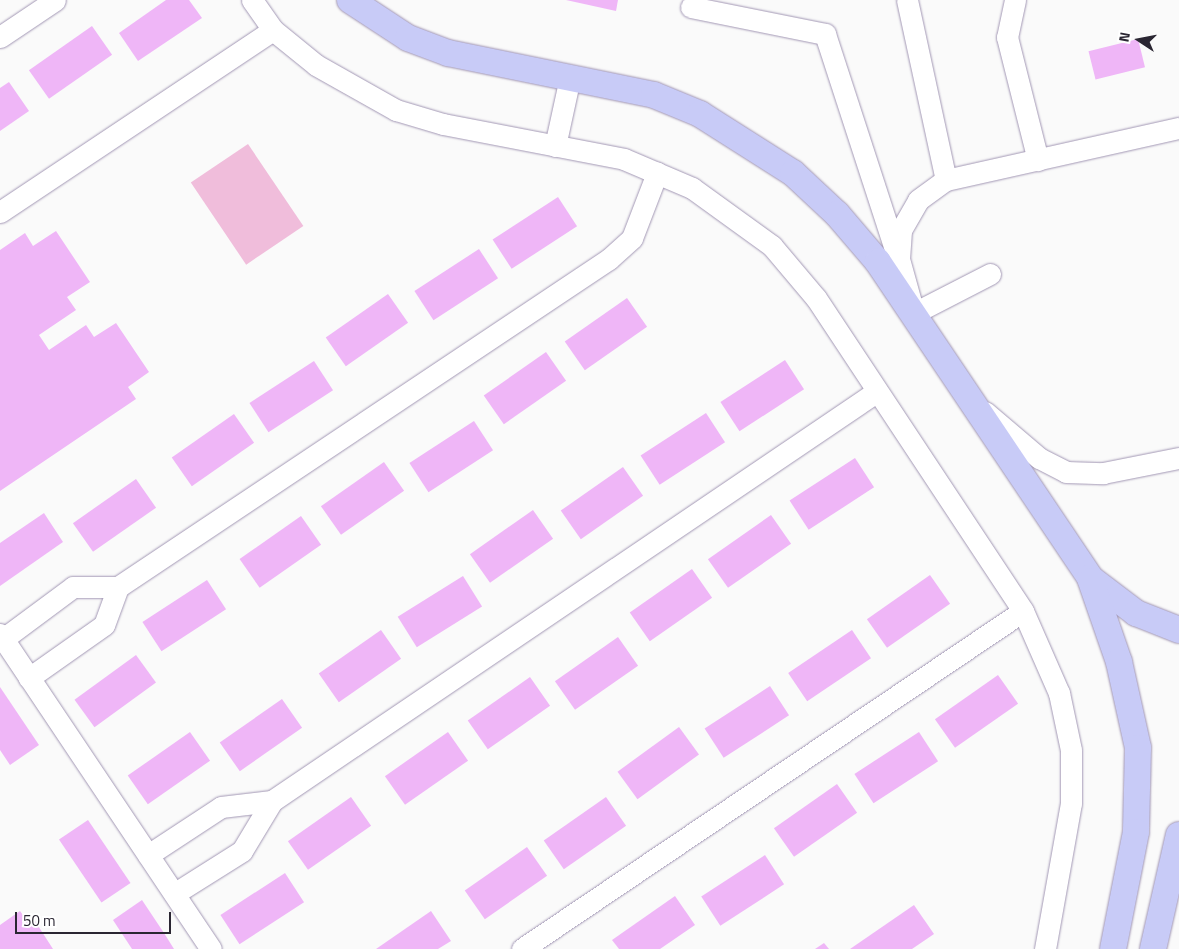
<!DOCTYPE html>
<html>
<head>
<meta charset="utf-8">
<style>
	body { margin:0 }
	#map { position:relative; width:1179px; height:949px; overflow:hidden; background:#fafafa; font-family:"Titillium Web",sans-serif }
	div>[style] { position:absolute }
	.green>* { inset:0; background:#f0bddb; transform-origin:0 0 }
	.building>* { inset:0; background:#efb6f7; transform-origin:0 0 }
	.roads { filter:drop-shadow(0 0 1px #a297b4) drop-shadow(0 0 1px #a297b4) }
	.minor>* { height:21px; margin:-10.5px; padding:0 10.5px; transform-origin:10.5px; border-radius:10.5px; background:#fff }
	.major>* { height:26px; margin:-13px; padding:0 13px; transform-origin:13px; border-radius:13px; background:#c8cbf7 }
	span { translate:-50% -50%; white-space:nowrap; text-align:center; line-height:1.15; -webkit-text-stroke:4px #fff; paint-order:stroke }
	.north { position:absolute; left:1114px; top:15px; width:50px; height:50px; -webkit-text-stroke:4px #fff; paint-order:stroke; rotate:281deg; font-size:14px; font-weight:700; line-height:20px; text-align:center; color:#2a2632 }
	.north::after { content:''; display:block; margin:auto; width:18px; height:22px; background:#2a2632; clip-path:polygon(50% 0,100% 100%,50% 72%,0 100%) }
	.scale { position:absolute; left:15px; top:912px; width:156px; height:22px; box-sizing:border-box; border:2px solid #2a2632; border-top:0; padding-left:6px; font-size:15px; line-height:18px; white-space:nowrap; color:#2a2632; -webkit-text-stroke:4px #fff; paint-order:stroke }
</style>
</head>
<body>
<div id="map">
	<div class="green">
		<div style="left:248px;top:144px;width:99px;height:69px;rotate:56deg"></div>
	</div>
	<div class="building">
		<div style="clip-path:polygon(166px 0,189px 0,202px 18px,138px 61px,119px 33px)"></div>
		<div style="clip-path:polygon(566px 0,618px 0,616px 11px)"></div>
		<div style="left:92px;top:26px;width:35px;height:77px;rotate:55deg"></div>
		<div style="left:1138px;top:39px;width:29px;height:51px;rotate:76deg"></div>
		<div style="clip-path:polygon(9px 82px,29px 111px,0 131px,0 88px)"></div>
		<div style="left:558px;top:197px;width:35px;height:78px;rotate:57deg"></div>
		<div style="clip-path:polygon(56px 231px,90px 282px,67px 297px,76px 310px,39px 335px,49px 350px,86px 325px,94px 337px,116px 323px,149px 372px,128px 387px,136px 399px,0 491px,0 250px,25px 233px,33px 246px)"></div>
		<div style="left:479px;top:249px;width:35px;height:77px;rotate:57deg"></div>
		<div style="left:388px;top:294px;width:35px;height:76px;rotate:55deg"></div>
		<div style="left:627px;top:298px;width:35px;height:76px;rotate:55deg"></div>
		<div style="left:546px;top:352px;width:35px;height:76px;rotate:55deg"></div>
		<div style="left:785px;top:360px;width:35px;height:77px;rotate:57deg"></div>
		<div style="left:314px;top:361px;width:35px;height:77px;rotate:57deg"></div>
		<div style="left:706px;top:413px;width:35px;height:78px;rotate:57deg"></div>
		<div style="left:234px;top:414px;width:35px;height:76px;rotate:55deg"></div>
		<div style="left:474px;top:421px;width:35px;height:77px;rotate:57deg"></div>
		<div style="left:855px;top:458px;width:35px;height:78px;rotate:57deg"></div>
		<div style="left:384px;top:462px;width:35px;height:77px;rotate:55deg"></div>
		<div style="left:623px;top:467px;width:35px;height:76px;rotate:55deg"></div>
		<div style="left:136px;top:479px;width:35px;height:77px;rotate:55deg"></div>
		<div style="left:533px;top:510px;width:35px;height:77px;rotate:55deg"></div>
		<div style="clip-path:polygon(44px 513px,63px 542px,0 586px,0 543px)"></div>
		<div style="left:771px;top:515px;width:35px;height:77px;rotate:55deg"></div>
		<div style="left:301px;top:516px;width:35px;height:75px;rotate:55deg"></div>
		<div style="left:692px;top:569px;width:35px;height:76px;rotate:55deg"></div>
		<div style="left:930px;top:575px;width:35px;height:77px;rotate:55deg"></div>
		<div style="left:463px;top:576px;width:36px;height:77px;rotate:58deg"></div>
		<div style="left:207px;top:580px;width:35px;height:77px;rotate:57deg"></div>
		<div style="left:381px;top:630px;width:35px;height:76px;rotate:55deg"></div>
		<div style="left:852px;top:630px;width:34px;height:77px;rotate:56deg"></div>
		<div style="left:618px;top:637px;width:35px;height:77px;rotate:55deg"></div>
		<div style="left:136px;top:655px;width:34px;height:76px;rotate:54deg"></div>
		<div style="left:998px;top:675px;width:35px;height:77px;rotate:55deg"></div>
		<div style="left:530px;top:677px;width:35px;height:76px;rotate:55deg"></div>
		<div style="left:770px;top:686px;width:35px;height:78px;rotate:57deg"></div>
		<div style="clip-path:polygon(0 687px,39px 745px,10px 765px,0 750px)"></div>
		<div style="left:282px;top:699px;width:35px;height:76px;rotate:55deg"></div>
		<div style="left:679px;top:727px;width:34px;height:76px;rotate:54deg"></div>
		<div style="left:190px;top:732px;width:35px;height:76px;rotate:55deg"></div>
		<div style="left:448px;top:732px;width:35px;height:77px;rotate:55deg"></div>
		<div style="left:919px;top:732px;width:35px;height:77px;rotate:57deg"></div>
		<div style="left:837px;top:784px;width:35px;height:77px;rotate:55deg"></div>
		<div style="left:351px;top:797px;width:35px;height:77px;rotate:55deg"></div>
		<div style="left:606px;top:797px;width:35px;height:76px;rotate:55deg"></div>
		<div style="left:88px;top:820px;width:76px;height:35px;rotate:56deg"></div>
		<div style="left:527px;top:847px;width:35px;height:76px;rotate:55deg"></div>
		<div style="left:765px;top:855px;width:35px;height:76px;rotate:57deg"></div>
		<div style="left:285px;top:873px;width:35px;height:77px;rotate:57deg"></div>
		<div style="clip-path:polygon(675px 896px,695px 925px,660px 949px,619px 949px,612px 940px)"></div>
		<div style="clip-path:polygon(142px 900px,164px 933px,174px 949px,132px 949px,113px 920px)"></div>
		<div style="clip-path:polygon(914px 905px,934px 934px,912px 949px,850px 949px)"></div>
		<div style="clip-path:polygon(20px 911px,30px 925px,35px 921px,53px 949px,0 949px,0 925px)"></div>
		<div style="clip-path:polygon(431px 911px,451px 941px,438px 949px,376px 949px)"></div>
		<div style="clip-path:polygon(824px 943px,829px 949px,815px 949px)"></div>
	</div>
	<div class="roads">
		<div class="minor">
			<div style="left:252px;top:0;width:37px;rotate:55deg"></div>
			<div style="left:273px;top:30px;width:55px;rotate:39.1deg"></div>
			<div style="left:316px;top:65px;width:92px;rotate:29.4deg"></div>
			<div style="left:396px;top:110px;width:49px;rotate:16.6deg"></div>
			<div style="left:443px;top:124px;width:184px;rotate:10.9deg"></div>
			<div style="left:624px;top:159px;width:74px;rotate:23.1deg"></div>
			<div style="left:692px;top:188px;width:99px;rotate:35.9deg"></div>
			<div style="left:772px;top:246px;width:68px;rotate:49.8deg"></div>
			<div style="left:816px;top:298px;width:375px;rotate:56.5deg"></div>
			<div style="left:1023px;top:611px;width:90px;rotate:66.3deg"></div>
			<div style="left:1059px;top:693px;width:58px;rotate:78.1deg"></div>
			<div style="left:1071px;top:750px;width:53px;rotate:90deg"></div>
			<div style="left:1071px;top:803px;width:148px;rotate:100.1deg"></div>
			<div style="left:907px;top:0;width:184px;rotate:77.8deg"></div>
			<div style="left:1015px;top:0;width:38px;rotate:102deg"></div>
			<div style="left:1007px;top:37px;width:127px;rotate:75.9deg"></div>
			<div style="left:691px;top:7px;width:137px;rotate:11.4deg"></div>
			<div style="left:825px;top:34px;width:229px;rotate:72deg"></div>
			<div style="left:0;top:37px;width:66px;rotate:-33.9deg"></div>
			<div style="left:555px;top:146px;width:71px;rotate:-77.7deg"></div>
			<div style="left:0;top:212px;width:328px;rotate:-33.7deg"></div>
			<div style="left:990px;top:274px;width:85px;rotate:152.8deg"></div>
			<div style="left:914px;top:313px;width:56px;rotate:-105.5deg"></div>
			<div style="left:899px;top:259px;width:29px;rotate:-86deg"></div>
			<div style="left:901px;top:230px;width:34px;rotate:-60deg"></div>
			<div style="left:918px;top:200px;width:34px;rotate:-36deg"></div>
			<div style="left:946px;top:180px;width:239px;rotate:-12.6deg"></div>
			<div style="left:985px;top:412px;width:71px;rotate:40.4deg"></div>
			<div style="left:1039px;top:458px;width:30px;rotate:27deg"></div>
			<div style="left:1066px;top:472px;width:37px;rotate:2deg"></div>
			<div style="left:1103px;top:473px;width:77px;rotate:-11.2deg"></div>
			<div style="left:118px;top:587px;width:590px;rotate:-33.74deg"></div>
			<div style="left:609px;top:259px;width:31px;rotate:-42deg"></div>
			<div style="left:632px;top:238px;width:70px;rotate:-69deg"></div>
			<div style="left:0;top:634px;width:379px;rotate:56.2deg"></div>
			<div style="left:3px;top:639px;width:87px;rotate:-36.6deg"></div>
			<div style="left:73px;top:587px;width:45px"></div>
			<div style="left:118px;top:587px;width:40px;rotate:110.2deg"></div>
			<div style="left:104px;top:625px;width:92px;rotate:144.8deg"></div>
			<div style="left:272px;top:801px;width:729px;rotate:-34.1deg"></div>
			<div style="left:148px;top:855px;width:87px;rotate:-33.3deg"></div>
			<div style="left:221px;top:807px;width:51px;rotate:-6.7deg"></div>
			<div style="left:272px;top:801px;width:58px;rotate:121deg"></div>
			<div style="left:242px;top:851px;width:80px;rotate:147.7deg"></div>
			<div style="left:522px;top:949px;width:604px;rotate:-34.01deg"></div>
		</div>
		<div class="major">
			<div style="left:350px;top:0;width:69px;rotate:33.2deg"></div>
			<div style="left:408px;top:38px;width:43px;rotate:20.6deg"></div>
			<div style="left:448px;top:53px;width:210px;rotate:11.5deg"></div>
			<div style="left:654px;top:95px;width:50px;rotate:22.4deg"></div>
			<div style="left:700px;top:114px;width:110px;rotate:32.4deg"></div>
			<div style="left:793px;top:173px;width:60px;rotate:43deg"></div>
			<div style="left:837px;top:214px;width:63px;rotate:49.5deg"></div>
			<div style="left:878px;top:262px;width:381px;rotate:56.1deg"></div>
			<div style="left:1090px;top:578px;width:58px;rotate:37.3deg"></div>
			<div style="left:1136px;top:613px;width:46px;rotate:21.6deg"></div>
			<div style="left:1091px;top:581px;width:86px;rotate:70.9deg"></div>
			<div style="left:1119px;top:662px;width:88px;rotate:77.5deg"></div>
			<div style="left:1138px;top:748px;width:84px;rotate:91.4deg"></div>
			<div style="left:1136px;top:832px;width:119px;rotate:101.1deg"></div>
			<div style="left:1153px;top:949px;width:117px;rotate:-77.2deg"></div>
		</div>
	</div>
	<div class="north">N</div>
	<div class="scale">50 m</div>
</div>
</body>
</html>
